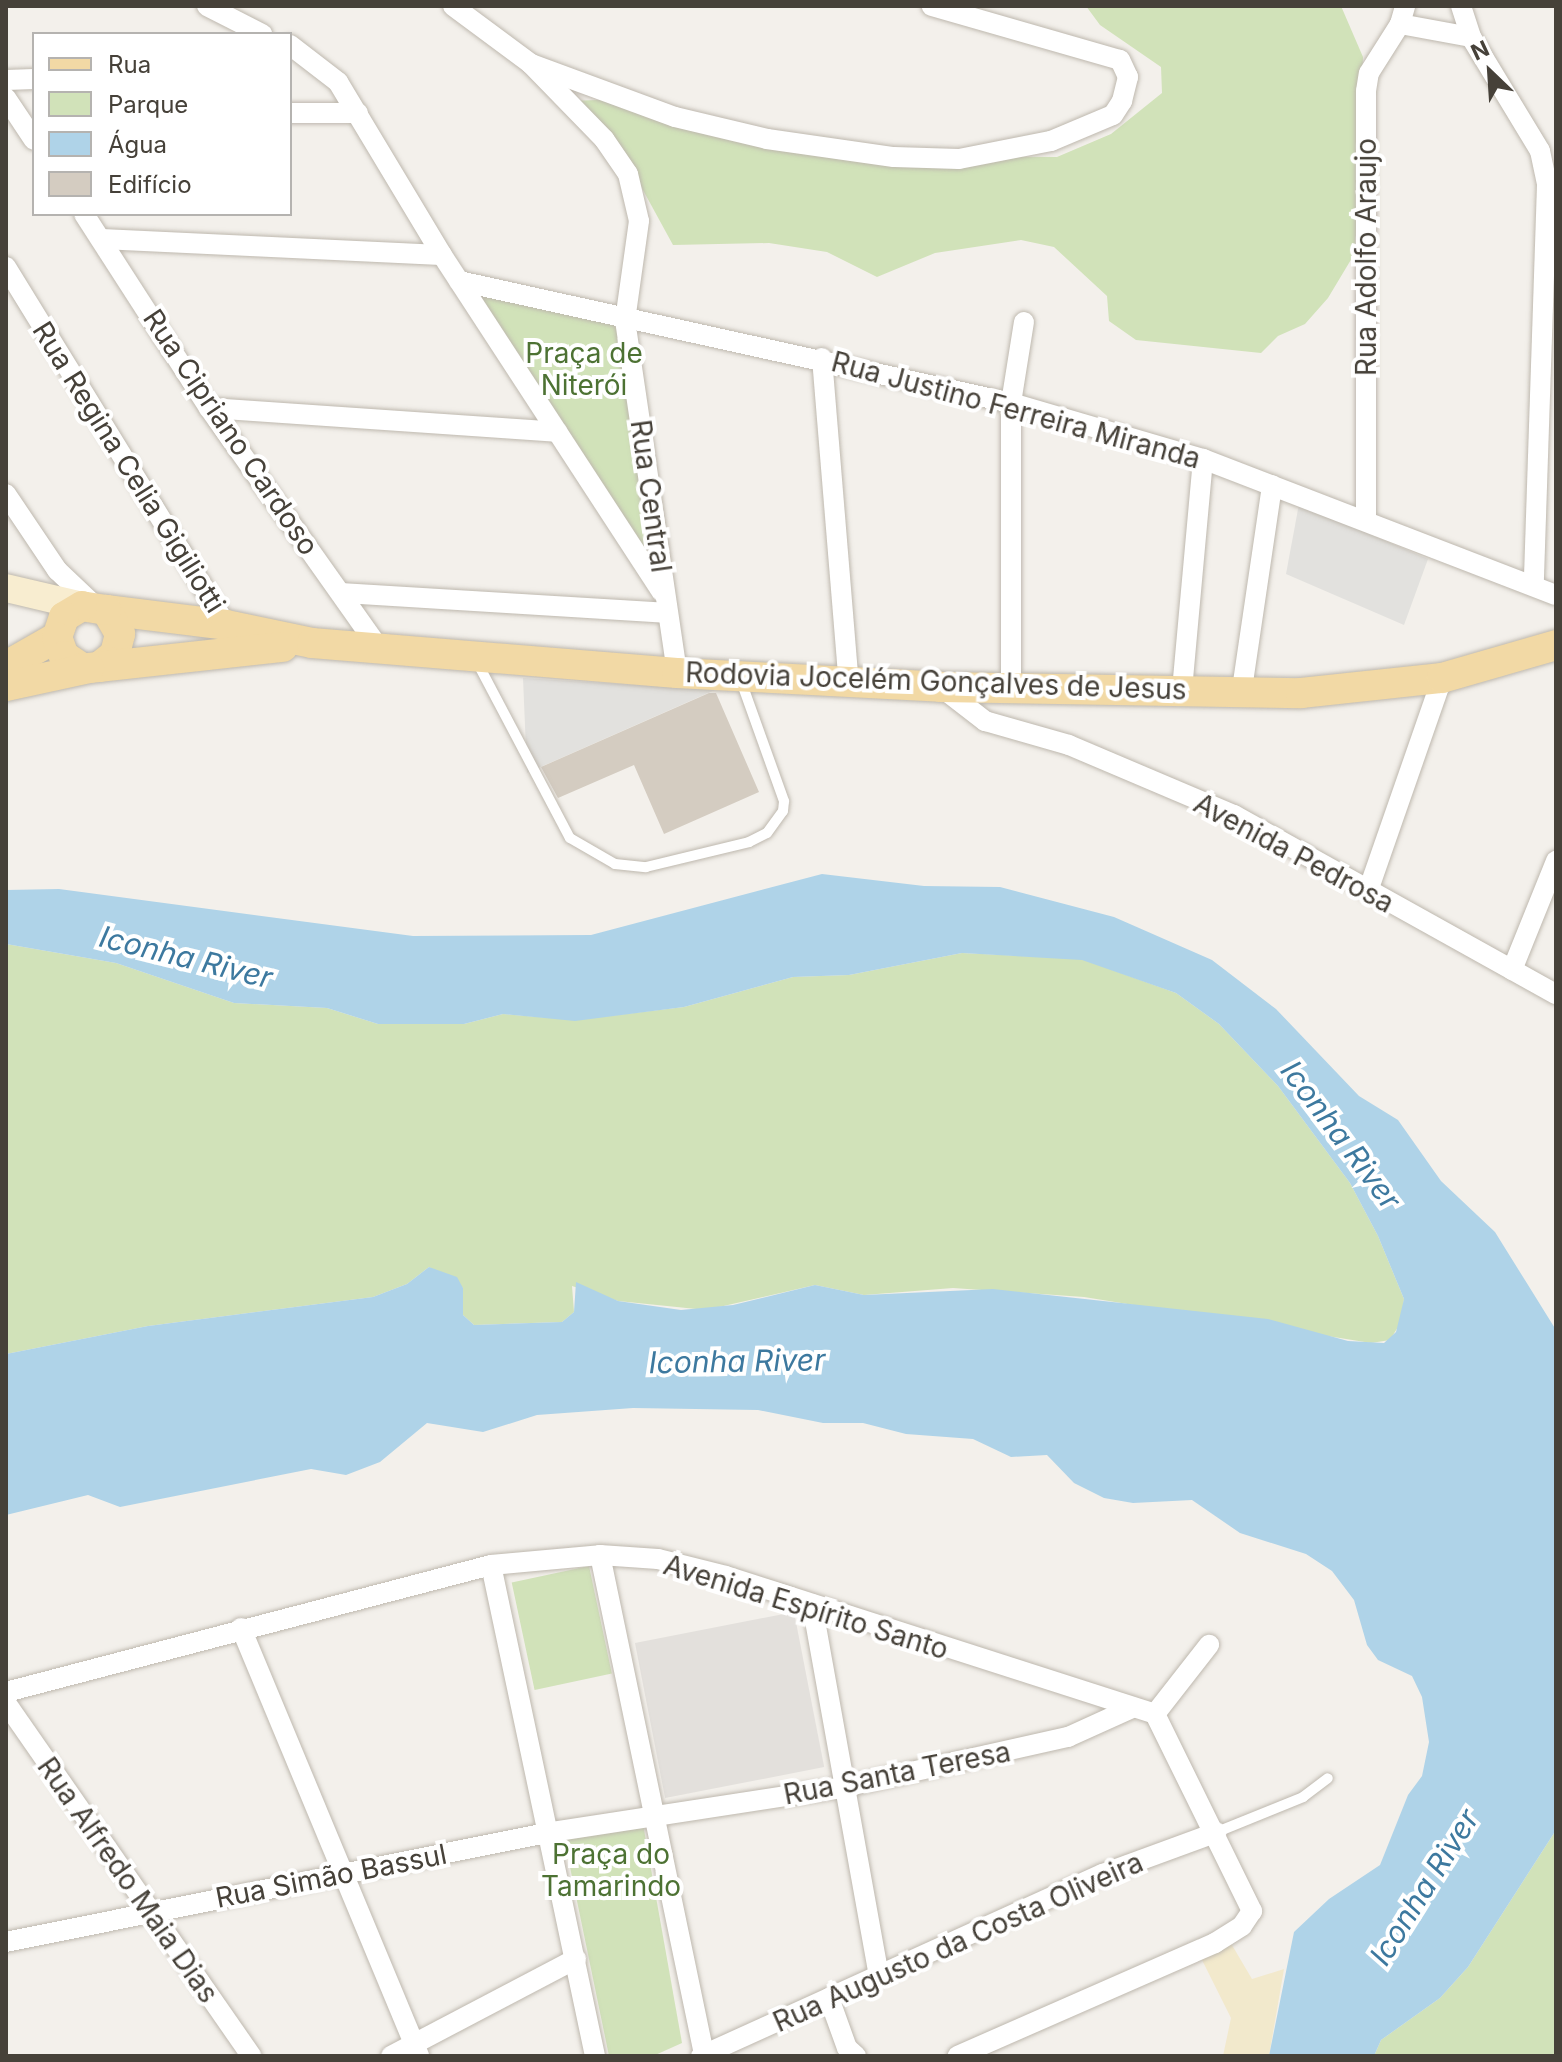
<!DOCTYPE html>
<html>
<head>
<meta charset="utf-8">
<style>
	body { margin:0 }
	#map { position:relative; width:1562px; height:2062px; overflow:hidden; background:#f3f0eb; font-family:Inter,sans-serif }
	div>[style] { position:absolute }
	.industrial>* { inset:0; background:#e3e0dc; transform-origin:0 0 }
	.green>* { inset:0; background:#d1e2b9; transform-origin:0 0 }
	.sand>* { inset:0; background:#f2e9cc }
	.parking>* { inset:0; background:#e2e1de }
	.water>* { inset:0; background:#afd3e8 }
	.building>* { inset:0; background:#d4ccc1 }
	.roads { filter:drop-shadow(0 0 2px #beb8ae) drop-shadow(0 0 2px #beb8ae) }
	.lane>* { height:10px; margin:-5px; padding:0 5px; transform-origin:5px; border-radius:5px; background:#fff }
	.street>* { height:20px; margin:-10px; padding:0 10px; transform-origin:10px; border-radius:10px; background:#fff }
	.secondary>* { height:28px; margin:-14px; padding:0 14px; transform-origin:14px; border-radius:14px; background:#f8edd0 }
	.primary>* { height:30px; margin:-15px; padding:0 15px; transform-origin:15px; border-radius:15px; background:#f2d9a5 }
	span { translate:-50% -50%; white-space:nowrap; text-align:center; line-height:1.15; -webkit-text-stroke:8px #fff; paint-order:stroke }
	.street-label { font-size:28px; color:#464139 }
	.park-label { font-size:28px; color:#4d7233 }
	.water-label { font-size:30px; color:#3d799f; font-style:italic }
	.frame { position:absolute; inset:0; border:8px solid #464139; pointer-events:none }
	.legend { position:absolute; left:32px; top:32px; width:260px; height:184px; box-sizing:border-box; background:#fff; border:2px solid #b5b3b0; margin:0; padding:10px 14px; list-style:none; font-size:24px; color:#464139 }
	.legend li { display:flex; align-items:center; gap:16px; height:40px }
	.legend b { width:40px; border:2px solid #b5b3b0 }
	.north { position:absolute; left:1450px; top:32px; width:80px; height:80px; -webkit-text-stroke:6px #fff; paint-order:stroke; rotate:335deg; font-size:22px; font-weight:700; line-height:32px; text-align:center; color:#464139 }
	.north::after { content:''; display:block; margin:auto; width:28px; height:36px; background:#464139; clip-path:polygon(50% 0,100% 100%,50% 72%,0 100%) }
</style>
</head>
<body>
<div id="map">
	<div class="industrial">
		<div style="left:794px;top:1612px;width:158px;height:162px;rotate:79deg"></div>
	</div>
	<div class="green">
		<div style="clip-path:polygon(1086px 6px,1341px 6px,1363px 57px,1355px 253px,1328px 298px,1305px 324px,1278px 336px,1261px 353px,1136px 340px,1109px 321px,1107px 296px,1054px 247px,1021px 240px,935px 253px,877px 277px,827px 252px,769px 243px,673px 245px,626px 159px,570px 101px,624px 99px,723px 118px,818px 147px,912px 156px,1057px 157px,1111px 134px,1162px 93px,1161px 67px,1100px 25px)"></div>
		<div style="clip-path:polygon(463px 284px,631px 325px,676px 609px)"></div>
		<div style="clip-path:polygon(6px 944px,116px 963px,234px 1003px,327px 1008px,378px 1024px,464px 1024px,503px 1014px,575px 1020px,684px 1007px,793px 977px,849px 975px,962px 953px,1082px 959px,1176px 993px,1219px 1024px,1278px 1086px,1350px 1183px,1378px 1236px,1404px 1299px,1401px 1322px,1390px 1340px,1371px 1343px,1084px 1297px,953px 1288px,864px 1295px,815px 1285px,706px 1310px,618px 1301px,572px 1286px,574px 1312px,562px 1322px,474px 1325px,463px 1315px,463px 1288px,429px 1267px,407px 1284px,373px 1297px,148px 1326px,6px 1354px)"></div>
		<div style="left:589px;top:1566px;width:110px;height:79px;rotate:78deg"></div>
		<div style="clip-path:polygon(643px 1824px,682px 2043px,653px 2056px,609px 2056px,564px 1838px)"></div>
		<div style="clip-path:polygon(1556px 1830px,1556px 2056px,1374px 2056px,1381px 2040px,1440px 1998px,1468px 1967px)"></div>
	</div>
	<div class="sand">
		<div style="clip-path:polygon(1229px 1940px,1252px 1979px,1284px 1969px,1269px 2056px,1223px 2056px,1231px 2018px,1200px 1956px)"></div>
	</div>
	<div class="parking">
		<div style="clip-path:polygon(1299px 504px,1428px 559px,1404px 625px,1286px 574px)"></div>
		<div style="clip-path:polygon(523px 678px,715px 690px,527px 773px)"></div>
	</div>
	<div class="water">
		<div style="clip-path:polygon(822px 874px,924px 886px,1000px 887px,1114px 917px,1212px 960px,1276px 1009px,1359px 1096px,1398px 1120px,1441px 1181px,1495px 1232px,1556px 1330px,1556px 1830px,1468px 1967px,1440px 1998px,1381px 2040px,1374px 2056px,1269px 2056px,1294px 1932px,1329px 1899px,1380px 1865px,1408px 1795px,1422px 1776px,1429px 1742px,1422px 1697px,1412px 1676px,1378px 1660px,1367px 1645px,1354px 1600px,1332px 1571px,1306px 1554px,1240px 1533px,1192px 1500px,1133px 1503px,1104px 1498px,1074px 1483px,1047px 1455px,1011px 1457px,973px 1439px,906px 1434px,863px 1423px,823px 1423px,758px 1410px,633px 1408px,537px 1415px,483px 1432px,427px 1423px,380px 1462px,346px 1475px,311px 1469px,120px 1507px,88px 1495px,6px 1515px,6px 1354px,148px 1326px,373px 1297px,407px 1284px,429px 1267px,457px 1277px,463px 1288px,463px 1315px,474px 1325px,562px 1322px,574px 1312px,576px 1282px,618px 1301px,681px 1310px,733px 1305px,815px 1285px,864px 1295px,993px 1289px,1268px 1319px,1348px 1341px,1384px 1343px,1396px 1332px,1404px 1299px,1378px 1236px,1350px 1183px,1278px 1086px,1219px 1024px,1176px 993px,1082px 960px,962px 953px,849px 975px,793px 977px,684px 1007px,575px 1021px,503px 1014px,464px 1024px,378px 1024px,327px 1008px,234px 1003px,116px 963px,6px 944px,6px 890px,59px 889px,413px 936px,591px 935px)"></div>
	</div>
	<div class="building">
		<div style="clip-path:polygon(709px 693px,716px 693px,759px 792px,664px 834px,634px 765px,558px 798px,541px 767px)"></div>
	</div>
	<div class="roads">
		<div class="lane">
			<div style="left:476px;top:660px;width:201px;rotate:62.2deg"></div>
			<div style="left:570px;top:838px;width:52px;rotate:30deg"></div>
			<div style="left:615px;top:864px;width:31px;rotate:6deg"></div>
			<div style="left:646px;top:867px;width:106px;rotate:-13.6deg"></div>
			<div style="left:749px;top:842px;width:20px;rotate:-27deg"></div>
			<div style="left:767px;top:833px;width:27px;rotate:-54deg"></div>
			<div style="left:783px;top:811px;width:10px;rotate:-84deg"></div>
			<div style="left:784px;top:801px;width:127px;rotate:-109.7deg"></div>
			<div style="left:1217px;top:1832px;width:93px;rotate:-22.1deg"></div>
			<div style="left:1303px;top:1797px;width:31px;rotate:-37deg"></div>
		</div>
		<div class="street">
			<div style="left:207px;top:6px;width:62px;rotate:27deg"></div>
			<div style="left:453px;top:6px;width:97px;rotate:36.6deg"></div>
			<div style="left:531px;top:64px;width:105px;rotate:45.8deg"></div>
			<div style="left:604px;top:139px;width:42px;rotate:55.6deg"></div>
			<div style="left:628px;top:174px;width:48px;rotate:76.8deg"></div>
			<div style="left:639px;top:221px;width:100px;rotate:98deg"></div>
			<div style="left:625px;top:320px;width:357px;rotate:81.6deg"></div>
			<div style="left:1461px;top:6px;width:33px;rotate:72deg"></div>
			<div style="left:1471px;top:37px;width:133px;rotate:58.8deg"></div>
			<div style="left:1540px;top:151px;width:35px;rotate:78deg"></div>
			<div style="left:1547px;top:185px;width:400px;rotate:91.9deg"></div>
			<div style="left:1400px;top:24px;width:72px;rotate:10.4deg"></div>
			<div style="left:290px;top:45px;width:61px;rotate:37.6deg"></div>
			<div style="left:338px;top:82px;width:202px;rotate:59deg"></div>
			<div style="left:442px;top:255px;width:402px;rotate:56.9deg"></div>
			<div style="left:531px;top:64px;width:153px;rotate:20.2deg"></div>
			<div style="left:675px;top:117px;width:95px;rotate:13.4deg"></div>
			<div style="left:767px;top:139px;width:128px;rotate:8.1deg"></div>
			<div style="left:894px;top:157px;width:65px;rotate:1.8deg"></div>
			<div style="left:959px;top:159px;width:94px;rotate:-11.1deg"></div>
			<div style="left:1051px;top:141px;width:67px;rotate:-22.8deg"></div>
			<div style="left:1113px;top:115px;width:17px;rotate:-57deg"></div>
			<div style="left:1122px;top:101px;width:25px;rotate:-76deg"></div>
			<div style="left:1128px;top:77px;width:19px;rotate:-115deg"></div>
			<div style="left:1120px;top:60px;width:196px;rotate:-164deg"></div>
			<div style="left:6px;top:80px;width:28px;rotate:-2deg"></div>
			<div style="left:6px;top:98px;width:50px;rotate:56.3deg"></div>
			<div style="left:290px;top:113px;width:68px"></div>
			<div style="left:84px;top:214px;width:231px;rotate:57.2deg"></div>
			<div style="left:209px;top:408px;width:294px;rotate:54.7deg"></div>
			<div style="left:101px;top:239px;width:341px;rotate:2.7deg"></div>
			<div style="left:6px;top:267px;width:420px;rotate:58.4deg"></div>
			<div style="left:459px;top:281px;width:565px;rotate:12.46deg"></div>
			<div style="left:1011px;top:403px;width:200px;rotate:16.3deg"></div>
			<div style="left:1203px;top:459px;width:378px;rotate:21.1deg"></div>
			<div style="left:822px;top:358px;width:326px;rotate:85.3deg"></div>
			<div style="left:209px;top:408px;width:349px;rotate:3.9deg"></div>
			<div style="left:6px;top:494px;width:92px;rotate:56.1deg"></div>
			<div style="left:57px;top:570px;width:52px;rotate:43.5deg"></div>
			<div style="left:1366px;top:519px;width:428px;rotate:-90deg"></div>
			<div style="left:1366px;top:91px;width:18px;rotate:-81deg"></div>
			<div style="left:1369px;top:73px;width:58px;rotate:-57.7deg"></div>
			<div style="left:1400px;top:24px;width:19px;rotate:-74deg"></div>
			<div style="left:342px;top:593px;width:326px;rotate:3.5deg"></div>
			<div style="left:1011px;top:686px;width:283px;rotate:-90deg"></div>
			<div style="left:1011px;top:403px;width:82px;rotate:-80.9deg"></div>
			<div style="left:941px;top:687px;width:56px;rotate:37.7deg"></div>
			<div style="left:985px;top:721px;width:87px;rotate:15.9deg"></div>
			<div style="left:1069px;top:745px;width:179px;rotate:23deg"></div>
			<div style="left:1234px;top:815px;width:368px;rotate:29.1deg"></div>
			<div style="left:1242px;top:689px;width:206px;rotate:-81.6deg"></div>
			<div style="left:1182px;top:690px;width:232px;rotate:-84.8deg"></div>
			<div style="left:1368px;top:891px;width:225px;rotate:-70.8deg"></div>
			<div style="left:1512px;top:970px;width:118px;rotate:-68deg"></div>
			<div style="left:600px;top:1555px;width:510px;rotate:78.23deg"></div>
			<div style="left:491px;top:1565px;width:502px;rotate:78.04deg"></div>
			<div style="left:812px;top:1604px;width:378px;rotate:79.8deg"></div>
			<div style="left:241px;top:1628px;width:464px;rotate:67.4deg"></div>
			<div style="left:6px;top:1692px;width:501px;rotate:-14.67deg"></div>
			<div style="left:491px;top:1565px;width:109px;rotate:-5.2deg"></div>
			<div style="left:600px;top:1555px;width:58px;rotate:3.9deg"></div>
			<div style="left:658px;top:1559px;width:70px;rotate:14deg"></div>
			<div style="left:726px;top:1576px;width:451px;rotate:17.8deg"></div>
			<div style="left:1155px;top:1714px;width:220px;rotate:63.8deg"></div>
			<div style="left:1252px;top:1911px;width:18px;rotate:124deg"></div>
			<div style="left:1242px;top:1926px;width:32px;rotate:148deg"></div>
			<div style="left:1215px;top:1943px;width:281px;rotate:156.3deg"></div>
			<div style="left:6px;top:1703px;width:430px;rotate:55.2deg"></div>
			<div style="left:1155px;top:1714px;width:88px;rotate:-52deg"></div>
			<div style="left:6px;top:1942px;width:556px;rotate:-11.41deg"></div>
			<div style="left:551px;top:1832px;width:296px;rotate:-8.7deg"></div>
			<div style="left:844px;top:1787px;width:230px;rotate:-12.6deg"></div>
			<div style="left:1068px;top:1737px;width:70px;rotate:-24.4deg"></div>
			<div style="left:829px;top:1998px;width:53px;rotate:70.2deg"></div>
			<div style="left:847px;top:2048px;width:12px;rotate:42deg"></div>
			<div style="left:391px;top:2056px;width:209px;rotate:-27.7deg"></div>
			<div style="left:701px;top:2056px;width:441px;rotate:-24.4deg"></div>
			<div style="left:1103px;top:1874px;width:121px;rotate:-20.2deg"></div>
		</div>
		<div class="secondary">
			<div style="left:6px;top:588px;width:78px;rotate:13.3deg"></div>
		</div>
		<div class="primary">
			<div style="left:106px;top:610px;width:121px;rotate:7.1deg"></div>
			<div style="left:226px;top:625px;width:88px;rotate:11.8deg"></div>
			<div style="left:312px;top:643px;width:366px;rotate:4.7deg"></div>
			<div style="left:677px;top:673px;width:264px;rotate:3deg"></div>
			<div style="left:941px;top:687px;width:360px;rotate:1deg"></div>
			<div style="left:1301px;top:693px;width:142px;rotate:-6.1deg"></div>
			<div style="left:1442px;top:678px;width:119px;rotate:-16.1deg"></div>
			<div style="left:6px;top:666px;width:59px;rotate:-29.6deg"></div>
			<div style="left:99px;top:667px;width:21px;rotate:-39deg"></div>
			<div style="left:115px;top:654px;width:21px;rotate:-76deg"></div>
			<div style="left:120px;top:634px;width:28px;rotate:-120deg"></div>
			<div style="left:106px;top:610px;width:24px;rotate:-171deg"></div>
			<div style="left:82px;top:606px;width:21px;rotate:149deg"></div>
			<div style="left:64px;top:617px;width:21px;rotate:109deg"></div>
			<div style="left:57px;top:637px;width:20px;rotate:70deg"></div>
			<div style="left:64px;top:656px;width:22px;rotate:34deg"></div>
			<div style="left:82px;top:668px;width:7px"></div>
			<div style="left:89px;top:668px;width:195px;rotate:-6.2deg"></div>
			<div style="left:6px;top:686px;width:85px;rotate:-12.2deg"></div>
		</div>
	</div>
	<div class="street-label">
		<span style="left:1366px;top:257px;rotate:-90deg">Rua Adolfo Araujo</span>
		<span style="left:1016px;top:410px;rotate:15deg">Rua Justino Ferreira Miranda</span>
		<span style="left:231px;top:432px;rotate:56deg">Rua Cipriano Cardoso</span>
		<span style="left:129px;top:467px;rotate:58deg">Rua Regina Celia Gigiliotti</span>
		<span style="left:651px;top:496px;rotate:82deg">Rua Central</span>
		<span style="left:936px;top:681px;rotate:2deg">Rodovia Jocelém Gonçalves de Jesus</span>
		<span style="left:1294px;top:853px;rotate:28deg">Avenida Pedrosa</span>
		<span style="left:806px;top:1607px;rotate:17deg">Avenida Espírito Santo</span>
		<span style="left:897px;top:1773px;rotate:-11deg">Rua Santa Teresa</span>
		<span style="left:331px;top:1876px;rotate:-11deg">Rua Simão Bassul</span>
		<span style="left:128px;top:1880px;rotate:55deg">Rua Alfredo Maia Dias</span>
		<span style="left:958px;top:1942px;rotate:-24deg">Rua Augusto da Costa Oliveira</span>
	</div>
	<div class="park-label">
		<span style="left:584px;top:369px">Praça de<br>Niterói</span>
		<span style="left:611px;top:1870px">Praça do<br>Tamarindo</span>
	</div>
	<div class="water-label">
		<span style="left:186px;top:957px;rotate:14deg">Iconha River</span>
		<span style="left:1341px;top:1135px;rotate:53deg">Iconha River</span>
		<span style="left:737px;top:1361px;rotate:-1deg">Iconha River</span>
		<span style="left:1424px;top:1887px;rotate:-58deg">Iconha River</span>
	</div>
	<div class="frame"></div>
	<ul class="legend">
	<li><b style="height:10px;background:#f2d9a5"></b>Rua</li>
	<li><b style="height:22px;background:#d1e2b9"></b>Parque</li>
	<li><b style="height:22px;background:#afd3e8"></b>Água</li>
	<li><b style="height:22px;background:#d4ccc1"></b>Edifício</li>
	</ul>
	<div class="north">N</div>
</div>
</body>
</html>
